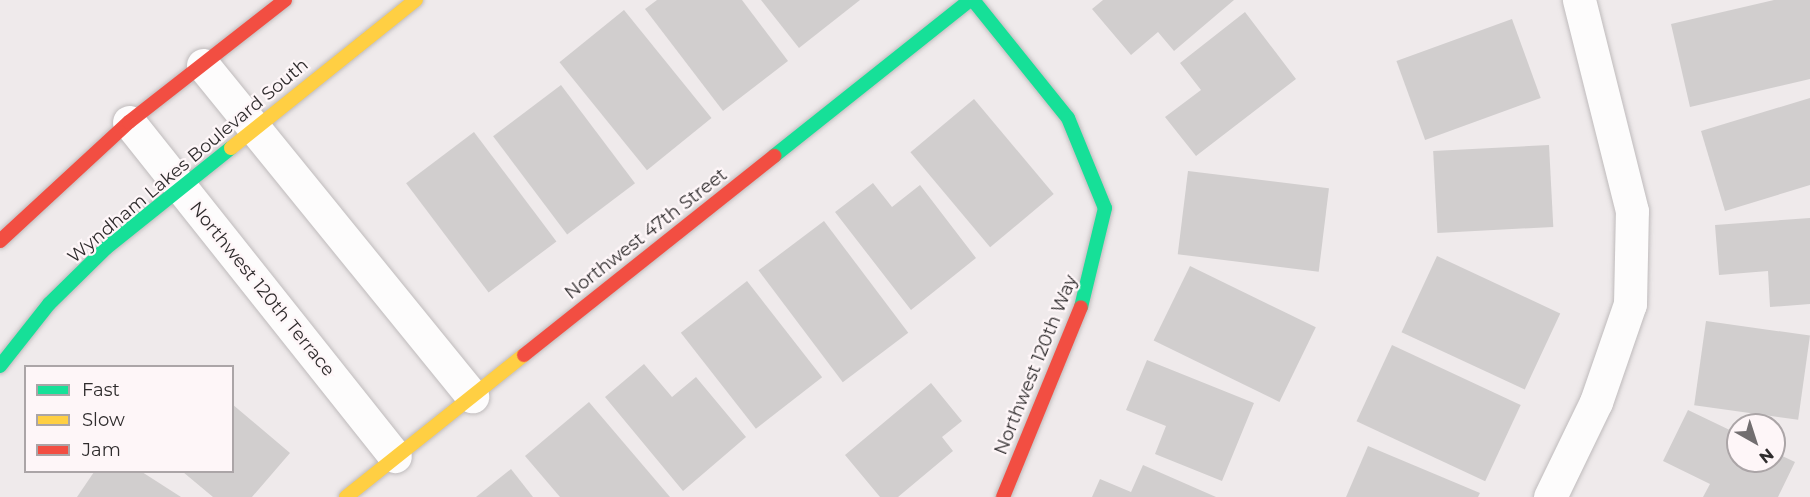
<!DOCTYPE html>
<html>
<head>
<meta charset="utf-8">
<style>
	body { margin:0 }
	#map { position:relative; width:1810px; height:497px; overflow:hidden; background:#efeaeb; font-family:Montserrat,sans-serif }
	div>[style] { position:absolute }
	.building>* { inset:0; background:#d1cece; transform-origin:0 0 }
	.roads { filter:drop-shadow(0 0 2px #bfbbbc) drop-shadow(0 0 2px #bfbbbc) }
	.street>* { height:33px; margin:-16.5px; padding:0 16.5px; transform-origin:16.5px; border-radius:16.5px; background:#fdfcfc }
	.fast>* { height:14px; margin:-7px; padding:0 7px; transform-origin:7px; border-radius:7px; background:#16e098 }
	.slow>* { height:14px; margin:-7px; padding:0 7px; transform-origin:7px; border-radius:7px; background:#ffcf43 }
	.jam>* { height:14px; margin:-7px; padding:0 7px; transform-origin:7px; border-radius:7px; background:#f24e42 }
	span { translate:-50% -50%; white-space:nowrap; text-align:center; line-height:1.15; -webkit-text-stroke:4.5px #fef6f8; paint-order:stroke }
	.street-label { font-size:18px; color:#2f2c2d }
	.legend { position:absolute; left:24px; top:365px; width:210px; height:108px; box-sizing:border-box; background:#fef6f8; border:2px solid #aba5a7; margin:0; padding:8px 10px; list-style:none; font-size:18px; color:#2f2c2d }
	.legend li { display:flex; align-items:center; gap:12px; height:30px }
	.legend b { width:30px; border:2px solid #aba5a7 }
	.north { position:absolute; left:1726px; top:413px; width:60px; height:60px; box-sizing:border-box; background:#fef6f8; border:2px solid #aba5a7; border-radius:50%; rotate:141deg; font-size:16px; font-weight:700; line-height:24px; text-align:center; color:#2f2c2d }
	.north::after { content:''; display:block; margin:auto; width:21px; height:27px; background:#726e70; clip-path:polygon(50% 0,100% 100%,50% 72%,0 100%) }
</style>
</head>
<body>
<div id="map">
	<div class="building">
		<div style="clip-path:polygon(657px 0,742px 0,788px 61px,723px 111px,645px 9px)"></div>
		<div style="clip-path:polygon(761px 0,860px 0,799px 48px)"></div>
		<div style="clip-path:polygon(1103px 0,1234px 0,1174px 51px,1158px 32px,1131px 55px,1092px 9px)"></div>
		<div style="clip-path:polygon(1774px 0,1810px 0,1810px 79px,1690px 107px,1671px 24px)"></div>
		<div style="left:624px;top:10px;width:139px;height:83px;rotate:51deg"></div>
		<div style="clip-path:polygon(1245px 12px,1296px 79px,1196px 156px,1165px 117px,1201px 90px,1180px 63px)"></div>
		<div style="left:1512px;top:19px;width:84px;height:123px;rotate:70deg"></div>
		<div style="left:561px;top:85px;width:123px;height:85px;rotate:53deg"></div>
		<div style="clip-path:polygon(1810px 98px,1810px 185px,1725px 211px,1701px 131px)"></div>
		<div style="left:974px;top:99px;width:124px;height:83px;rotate:50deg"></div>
		<div style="left:474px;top:132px;width:137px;height:85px;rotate:53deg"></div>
		<div style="left:1549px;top:145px;width:82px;height:116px;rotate:87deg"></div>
		<div style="left:1188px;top:171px;width:142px;height:84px;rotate:7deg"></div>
		<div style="clip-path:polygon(873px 183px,892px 207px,920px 185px,976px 258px,911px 310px,835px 212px)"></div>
		<div style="clip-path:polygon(1810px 218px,1810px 304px,1770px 307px,1768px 271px,1719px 275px,1715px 225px)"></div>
		<div style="left:824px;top:221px;width:140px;height:82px;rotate:53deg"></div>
		<div style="left:1437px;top:256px;width:136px;height:84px;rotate:25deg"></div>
		<div style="left:1190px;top:266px;width:140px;height:83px;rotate:26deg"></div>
		<div style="left:747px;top:281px;width:122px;height:84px;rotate:52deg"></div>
		<div style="left:1706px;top:321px;width:105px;height:85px;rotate:8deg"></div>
		<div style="left:1392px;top:345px;width:142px;height:84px;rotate:25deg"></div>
		<div style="clip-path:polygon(1147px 360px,1254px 403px,1222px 481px,1155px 454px,1166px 426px,1126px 410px)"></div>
		<div style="clip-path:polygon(644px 364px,672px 397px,696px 377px,746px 437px,683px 491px,605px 397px)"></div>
		<div style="clip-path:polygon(931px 383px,962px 421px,942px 437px,953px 451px,898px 497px,880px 497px,845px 455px)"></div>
		<div style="clip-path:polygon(589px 402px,670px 497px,560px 497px,525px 456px)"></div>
		<div style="clip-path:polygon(232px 404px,290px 453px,252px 497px,213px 497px,183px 472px,232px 472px)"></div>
		<div style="clip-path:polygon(1688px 410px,1738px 434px,1738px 461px,1774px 461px,1774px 452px,1795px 462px,1778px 497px,1703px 497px,1710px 484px,1663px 461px)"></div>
		<div style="clip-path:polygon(1368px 446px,1480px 493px,1478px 497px,1346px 497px)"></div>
		<div style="clip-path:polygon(1143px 465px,1216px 497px,1092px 497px,1100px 479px,1131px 492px)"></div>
		<div style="clip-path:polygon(511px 469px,533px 497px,476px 497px)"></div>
		<div style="clip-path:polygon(94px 472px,142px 472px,181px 497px,77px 497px)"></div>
	</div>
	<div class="roads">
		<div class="street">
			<div style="left:203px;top:65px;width:427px;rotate:50.9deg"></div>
			<div style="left:129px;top:122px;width:427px;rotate:51.5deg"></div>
			<div style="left:1550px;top:497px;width:106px;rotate:-64.2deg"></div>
			<div style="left:1596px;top:402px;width:104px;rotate:-70.9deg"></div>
			<div style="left:1630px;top:304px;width:93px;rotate:-88.8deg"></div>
			<div style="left:1632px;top:211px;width:218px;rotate:-104.1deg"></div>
		</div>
		<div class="fast">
			<div style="left:973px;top:0;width:151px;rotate:51.2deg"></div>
			<div style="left:1068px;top:118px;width:97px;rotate:67.7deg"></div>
			<div style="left:1105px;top:208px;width:102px;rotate:103.6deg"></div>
			<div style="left:774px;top:156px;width:251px;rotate:-38.5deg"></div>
			<div style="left:0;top:366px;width:79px;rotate:-51.7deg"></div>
			<div style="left:49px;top:304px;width:80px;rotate:-44.5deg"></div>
			<div style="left:106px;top:248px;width:160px;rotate:-38.7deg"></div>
		</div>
		<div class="slow">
			<div style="left:231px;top:148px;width:237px;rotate:-38.7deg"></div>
			<div style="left:346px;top:497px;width:228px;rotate:-38.6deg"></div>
		</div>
		<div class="jam">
			<div style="left:0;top:241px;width:176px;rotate:-42.7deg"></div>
			<div style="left:129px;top:122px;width:198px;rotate:-38deg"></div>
			<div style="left:524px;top:355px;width:320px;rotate:-38.5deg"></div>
			<div style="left:1003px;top:497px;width:205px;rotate:-67.7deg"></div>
		</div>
	</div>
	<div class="street-label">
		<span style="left:188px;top:161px;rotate:-40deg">Wyndham Lakes Boulevard South</span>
		<span style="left:646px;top:234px;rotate:-38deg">Northwest 47th Street</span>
		<span style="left:262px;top:289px;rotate:51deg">Northwest 120th Terrace</span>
		<span style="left:1036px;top:365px;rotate:-68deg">Northwest 120th Way</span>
	</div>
	<ul class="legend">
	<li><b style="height:8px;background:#16e098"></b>Fast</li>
	<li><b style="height:8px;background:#ffcf43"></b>Slow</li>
	<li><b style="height:8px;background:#f24e42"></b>Jam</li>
	</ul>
	<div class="north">N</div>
</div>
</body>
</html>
